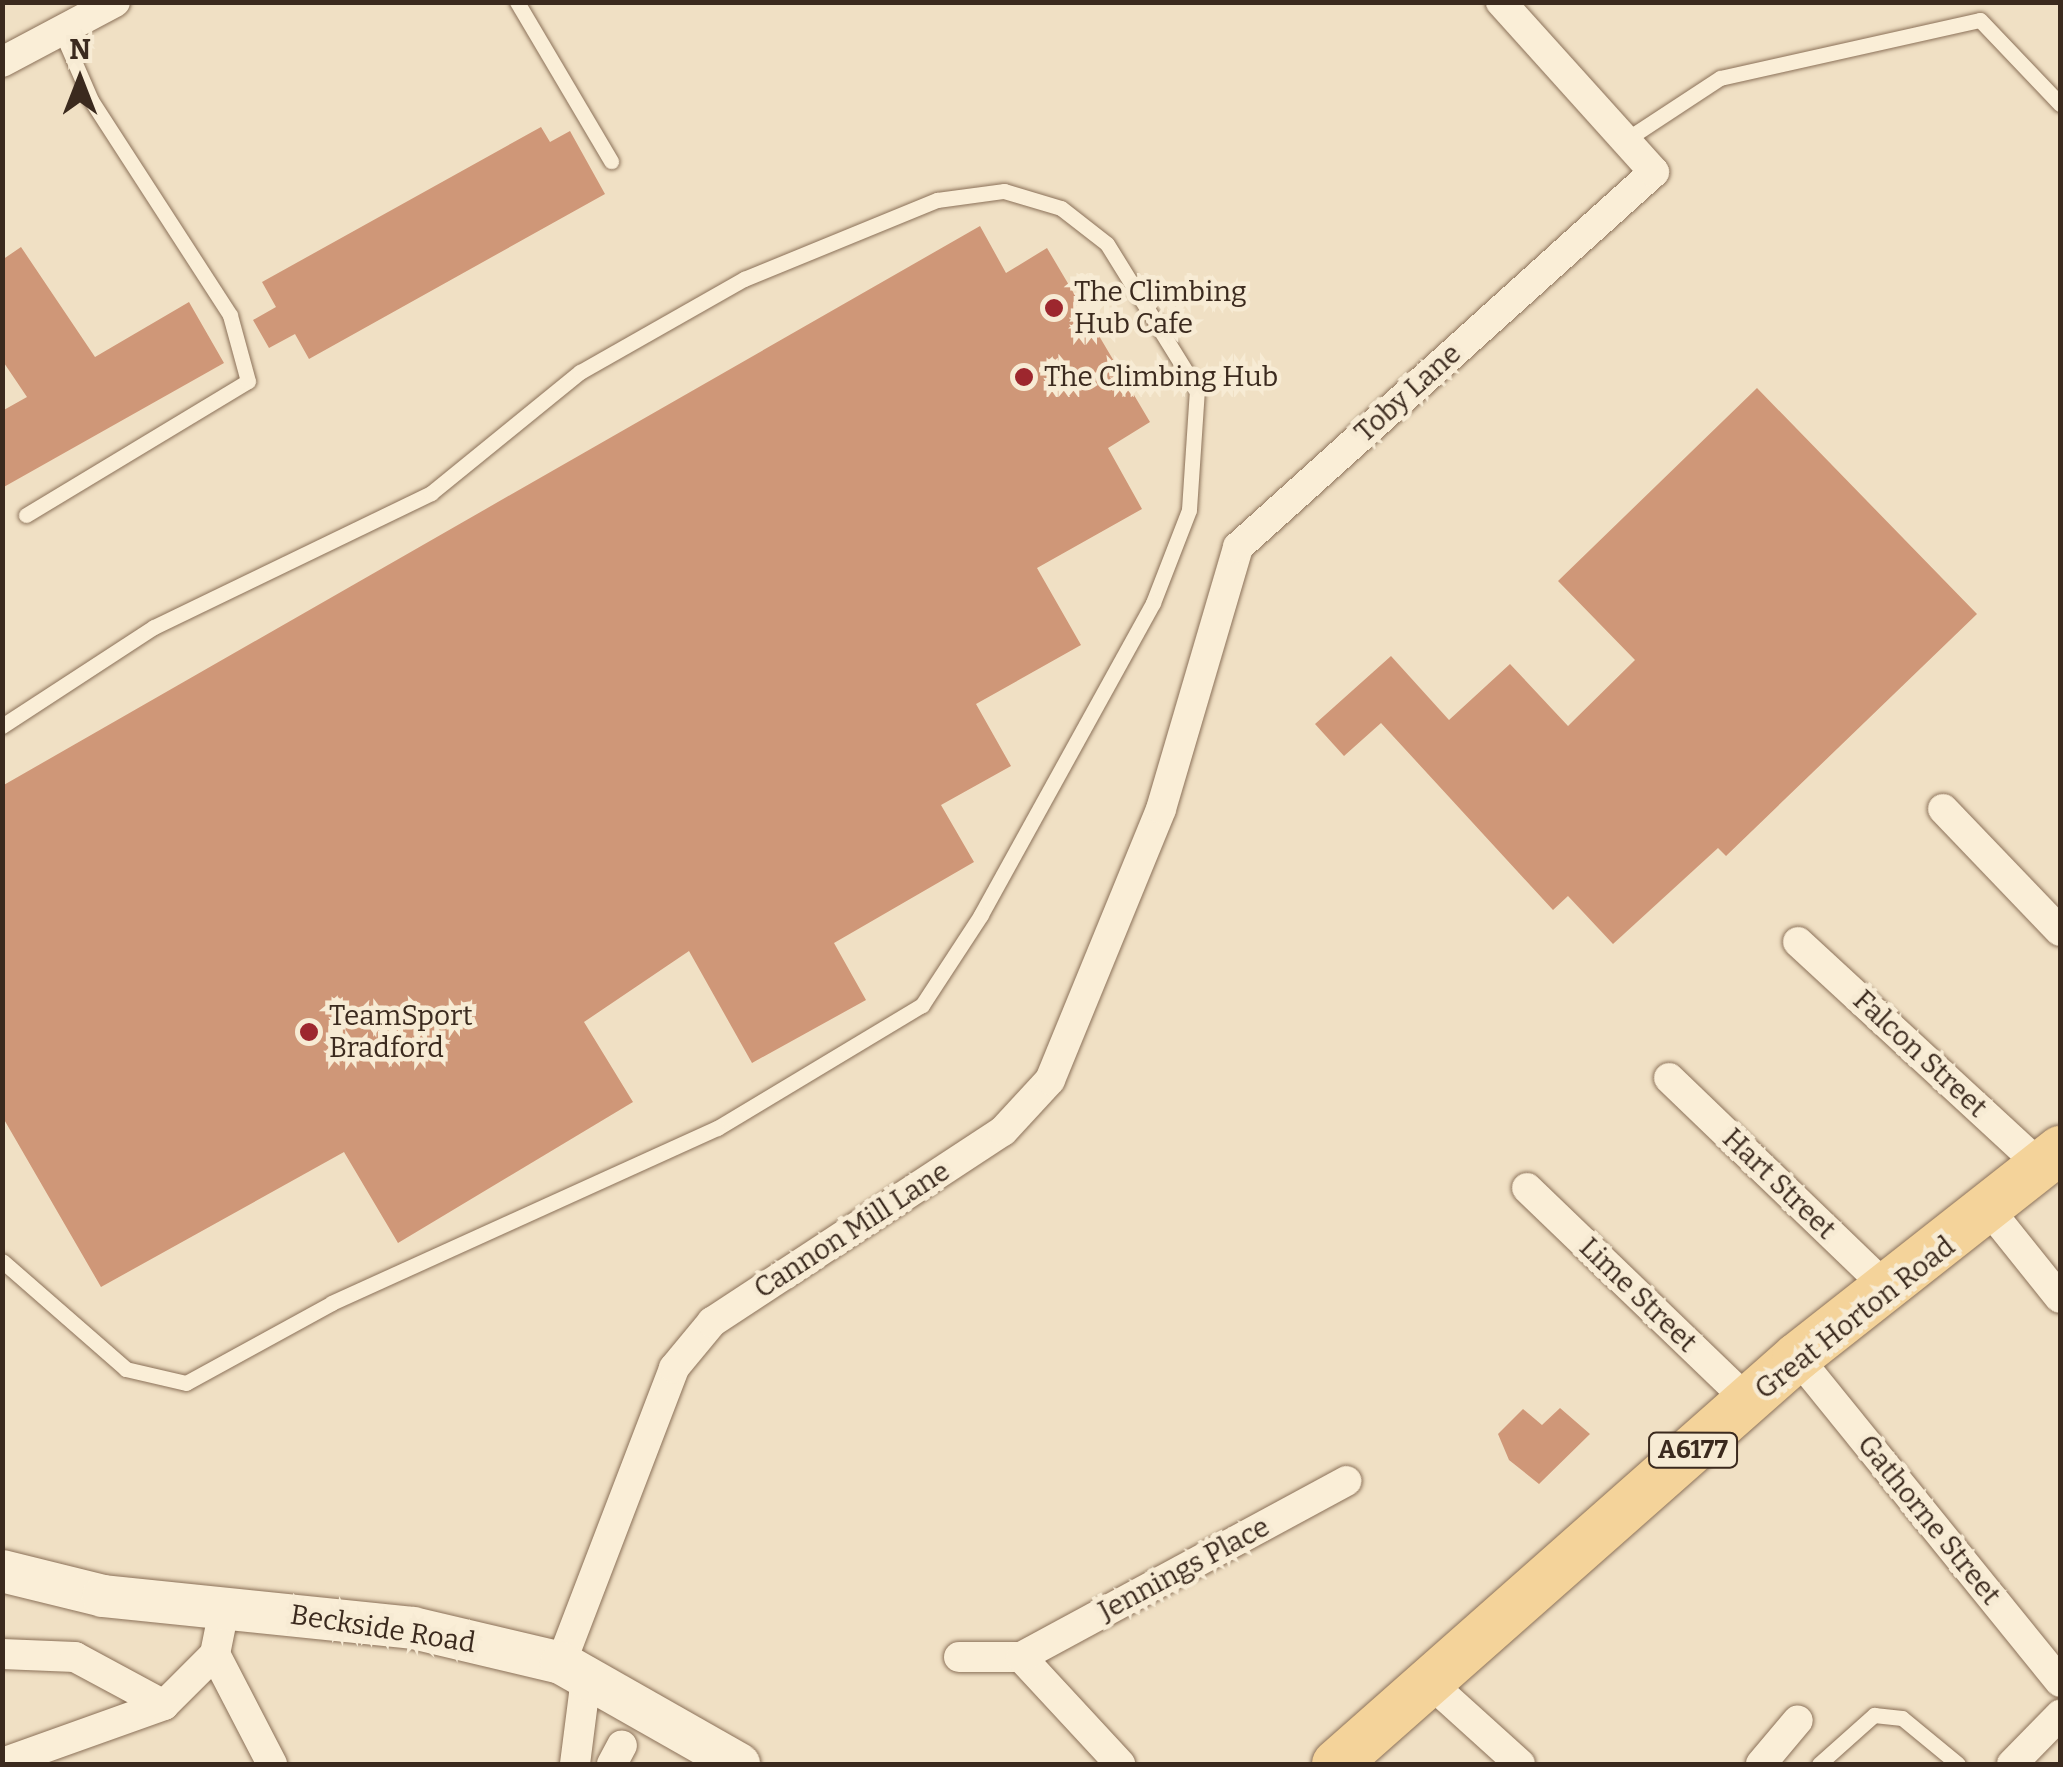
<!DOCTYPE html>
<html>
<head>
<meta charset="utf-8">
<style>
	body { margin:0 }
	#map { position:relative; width:2063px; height:1767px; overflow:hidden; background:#f0e0c4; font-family:Bitter,serif }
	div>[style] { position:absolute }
	.building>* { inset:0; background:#cf9778 }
	.roads { filter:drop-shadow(0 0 2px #8b7159) drop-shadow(0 0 2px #8b7159) }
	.lane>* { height:15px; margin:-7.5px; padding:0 7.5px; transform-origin:7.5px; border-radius:7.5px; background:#faeed7 }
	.street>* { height:30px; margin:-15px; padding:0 15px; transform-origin:15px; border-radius:15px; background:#faeed7 }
	.secondary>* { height:42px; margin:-21px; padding:0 21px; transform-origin:21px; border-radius:21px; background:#faeed7 }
	.primary>* { height:48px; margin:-24px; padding:0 24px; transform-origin:24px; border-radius:24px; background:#f4d39a }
	.dots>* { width:28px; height:28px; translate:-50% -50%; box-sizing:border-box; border:5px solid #f7ebd4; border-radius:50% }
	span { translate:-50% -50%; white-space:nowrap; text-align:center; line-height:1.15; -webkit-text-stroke:9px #f7ebd4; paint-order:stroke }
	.shield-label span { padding:2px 8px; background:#f7ebd4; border:2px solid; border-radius:8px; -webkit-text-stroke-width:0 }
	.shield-label { font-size:25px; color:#3b2a1e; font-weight:700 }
	.poi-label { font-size:28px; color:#3b2a1e }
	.left { translate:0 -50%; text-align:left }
	.street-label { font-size:28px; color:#3b2a1e }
	.frame { position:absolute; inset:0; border:5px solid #3b2a1e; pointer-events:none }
	.north { position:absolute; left:30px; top:30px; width:100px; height:100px; -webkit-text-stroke:8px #f7ebd4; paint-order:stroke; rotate:0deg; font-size:28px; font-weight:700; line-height:40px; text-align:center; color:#3b2a1e }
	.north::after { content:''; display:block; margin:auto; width:35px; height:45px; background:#3b2a1e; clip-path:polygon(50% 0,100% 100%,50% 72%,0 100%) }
</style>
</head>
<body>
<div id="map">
	<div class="building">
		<div style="clip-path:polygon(541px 127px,550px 142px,570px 131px,605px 194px,309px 359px,295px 334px,269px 348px,253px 320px,276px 307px,262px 282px)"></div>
		<div style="clip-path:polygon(980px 226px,1006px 273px,1047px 248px,1150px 422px,1108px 448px,1142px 509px,1037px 568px,1081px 645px,976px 704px,1011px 766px,941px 805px,974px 862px,834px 943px,866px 1000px,752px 1063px,689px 951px,584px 1022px,633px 1102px,398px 1243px,344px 1152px,101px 1287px,2px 1116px,2px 786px)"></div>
		<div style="clip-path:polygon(21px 247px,95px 357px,189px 302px,224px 363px,2px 488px,2px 411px,27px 397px,2px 360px,2px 260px)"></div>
		<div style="clip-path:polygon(1757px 388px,1977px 614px,1726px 856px,1718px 848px,1613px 944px,1568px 896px,1553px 910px,1381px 723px,1344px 756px,1315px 724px,1391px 656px,1449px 720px,1510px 664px,1568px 726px,1635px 660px,1558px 581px)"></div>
		<div style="clip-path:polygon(1560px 1408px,1590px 1434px,1539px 1484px,1509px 1460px,1498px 1434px,1523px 1409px,1542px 1425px)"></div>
	</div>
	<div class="roads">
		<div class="lane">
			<div style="left:517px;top:2px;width:185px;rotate:59.4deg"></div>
			<div style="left:1624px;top:141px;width:115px;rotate:-33.3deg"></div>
			<div style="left:1720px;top:78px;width:266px;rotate:-12.6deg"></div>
			<div style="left:1980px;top:20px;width:116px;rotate:46.4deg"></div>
			<div style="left:26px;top:515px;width:259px;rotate:-31.1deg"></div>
			<div style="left:248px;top:381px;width:68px;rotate:-105.3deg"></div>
			<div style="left:230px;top:315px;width:256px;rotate:-122.9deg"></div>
			<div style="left:91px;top:100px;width:75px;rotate:-113.5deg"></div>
			<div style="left:2px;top:726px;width:181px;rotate:-33.1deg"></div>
			<div style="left:154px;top:627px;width:308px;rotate:-25.8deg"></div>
			<div style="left:431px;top:493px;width:192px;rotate:-39.1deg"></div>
			<div style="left:580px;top:372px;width:189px;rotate:-29.6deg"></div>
			<div style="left:744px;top:279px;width:209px;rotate:-22.3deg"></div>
			<div style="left:937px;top:200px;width:68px;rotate:-7.7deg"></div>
			<div style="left:1004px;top:191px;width:59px;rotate:16.6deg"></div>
			<div style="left:1061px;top:208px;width:58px;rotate:38deg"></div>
			<div style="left:1107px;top:244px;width:171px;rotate:58.2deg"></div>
			<div style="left:1197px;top:389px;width:121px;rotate:93.8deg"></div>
			<div style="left:1189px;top:510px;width:100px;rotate:111.2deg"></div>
			<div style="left:1153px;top:603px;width:356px;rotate:118.9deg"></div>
			<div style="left:981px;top:915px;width:108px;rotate:123.2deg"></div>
			<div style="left:922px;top:1005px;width:239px;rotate:149deg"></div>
			<div style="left:717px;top:1128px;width:423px;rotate:155.6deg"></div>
			<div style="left:332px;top:1303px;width:166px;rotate:151.3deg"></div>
			<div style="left:186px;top:1383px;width:62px;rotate:-166.9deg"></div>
			<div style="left:126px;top:1369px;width:164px;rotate:-138.9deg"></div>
			<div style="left:1819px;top:1764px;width:74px;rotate:-41.7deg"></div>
			<div style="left:1874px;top:1715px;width:28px;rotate:6deg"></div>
			<div style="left:1902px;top:1718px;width:72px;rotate:39.4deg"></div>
		</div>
		<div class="street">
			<div style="left:2px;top:62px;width:128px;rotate:-28deg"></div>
			<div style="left:1943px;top:809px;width:169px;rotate:46.2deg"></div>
			<div style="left:1798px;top:942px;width:332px;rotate:42.7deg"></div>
			<div style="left:1669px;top:1078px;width:304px;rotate:43.9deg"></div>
			<div style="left:1527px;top:1188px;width:308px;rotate:43.9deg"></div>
			<div style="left:1991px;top:1212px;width:110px;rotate:51.3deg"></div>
			<div style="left:1797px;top:1357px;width:418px;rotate:51deg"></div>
			<div style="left:2px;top:1654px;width:73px;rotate:2.4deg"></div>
			<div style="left:75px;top:1657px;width:101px;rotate:28.3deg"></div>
			<div style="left:215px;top:1654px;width:124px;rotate:62.6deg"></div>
			<div style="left:959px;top:1657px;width:62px"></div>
			<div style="left:1021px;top:1657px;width:146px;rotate:47.2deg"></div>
			<div style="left:1021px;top:1657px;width:370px;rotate:-28.4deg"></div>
			<div style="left:561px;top:1663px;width:316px;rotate:-69deg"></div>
			<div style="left:674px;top:1368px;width:60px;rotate:-50.4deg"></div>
			<div style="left:712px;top:1322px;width:348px;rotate:-33.3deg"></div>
			<div style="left:1003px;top:1131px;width:69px;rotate:-47.3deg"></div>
			<div style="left:1050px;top:1080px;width:293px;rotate:-67.7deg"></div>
			<div style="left:1161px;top:809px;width:273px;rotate:-73.6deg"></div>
			<div style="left:1238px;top:547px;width:560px;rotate:-42.03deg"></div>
			<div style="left:1654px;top:172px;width:229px;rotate:-132deg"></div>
			<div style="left:1428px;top:1681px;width:124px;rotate:42.1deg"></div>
			<div style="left:2px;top:1763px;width:172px;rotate:-19.7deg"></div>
			<div style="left:164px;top:1705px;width:72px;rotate:-45deg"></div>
			<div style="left:215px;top:1654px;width:50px;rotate:-78.5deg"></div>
			<div style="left:575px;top:1764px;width:87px;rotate:-82.7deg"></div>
			<div style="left:612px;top:1764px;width:21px;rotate:-62deg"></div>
			<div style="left:1761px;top:1764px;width:57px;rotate:-49.9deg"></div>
			<div style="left:2012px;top:1764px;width:69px;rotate:-45.6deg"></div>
		</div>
		<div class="secondary">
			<div style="left:2px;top:1571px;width:104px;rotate:13.9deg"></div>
			<div style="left:103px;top:1596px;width:312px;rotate:5.9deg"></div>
			<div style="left:413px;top:1628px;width:152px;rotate:13.3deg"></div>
			<div style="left:561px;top:1663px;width:205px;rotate:29.6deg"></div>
		</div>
		<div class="primary">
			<div style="left:1336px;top:1764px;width:615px;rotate:-41.44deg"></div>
			<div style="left:1797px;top:1357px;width:335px;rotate:-38.2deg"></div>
		</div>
	</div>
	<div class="dots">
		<div style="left:1054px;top:308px;background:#9d272e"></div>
		<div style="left:1024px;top:377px;background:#9d272e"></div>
		<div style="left:309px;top:1032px;background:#9d272e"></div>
	</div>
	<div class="shield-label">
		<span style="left:1693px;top:1450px">A6177</span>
	</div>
	<div class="poi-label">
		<span class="left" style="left:1074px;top:308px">The Climbing<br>Hub Cafe</span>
		<span class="left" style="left:1044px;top:377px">The Climbing Hub</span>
		<span class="left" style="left:329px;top:1032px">TeamSport<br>Bradford</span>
	</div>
	<div class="street-label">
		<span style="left:1408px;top:393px;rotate:-42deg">Toby Lane</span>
		<span style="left:1920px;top:1054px;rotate:43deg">Falcon Street</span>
		<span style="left:1779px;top:1184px;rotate:44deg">Hart Street</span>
		<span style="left:852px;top:1230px;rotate:-33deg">Cannon Mill Lane</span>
		<span style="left:1638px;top:1295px;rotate:44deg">Lime Street</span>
		<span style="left:1855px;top:1318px;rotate:-38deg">Great Horton Road</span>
		<span style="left:1929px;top:1520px;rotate:51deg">Gathorne Street</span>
		<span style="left:1184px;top:1569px;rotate:-28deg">Jennings Place</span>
		<span style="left:383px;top:1629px;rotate:9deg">Beckside Road</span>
	</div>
	<div class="frame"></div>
	<div class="north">N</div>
</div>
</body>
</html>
